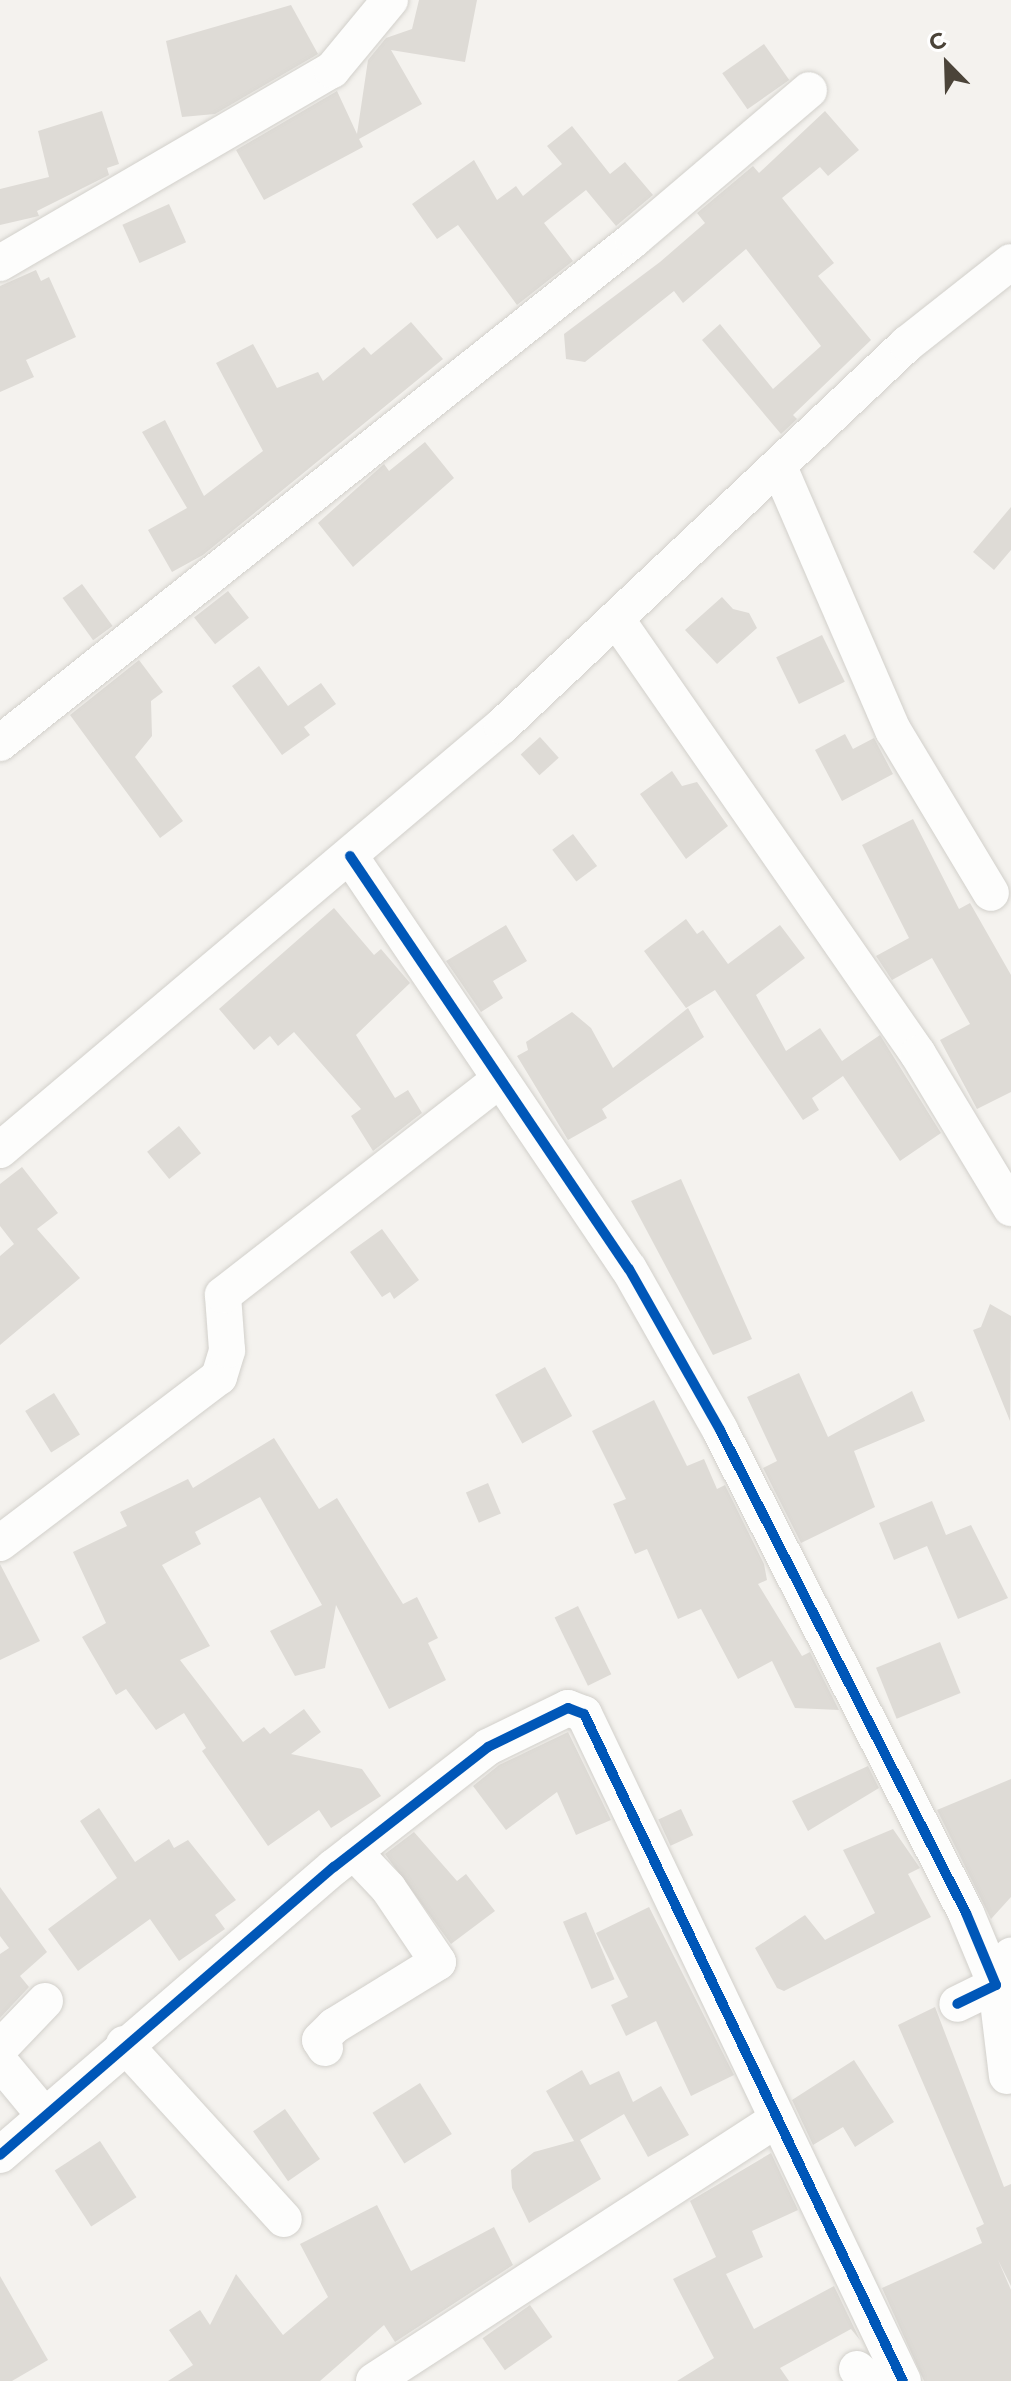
<!DOCTYPE html>
<html>
<head>
<meta charset="utf-8">
<style>
	body { margin:0 }
	#map { position:relative; width:1011px; height:2381px; overflow:hidden; background:#f4f2ee; font-family:Montserrat,sans-serif }
	div>[style] { position:absolute }
	.building>* { inset:0; background:#dedbd6; transform-origin:0 0 }
	.roads { filter:drop-shadow(0 0 2px #d2d0cb) drop-shadow(0 0 2px #d2d0cb) }
	.minor>* { height:36px; margin:-18px; padding:0 18px; transform-origin:18px; border-radius:18px; background:#fdfdfc }
	.cycleway>* { height:10px; margin:-5px; padding:0 5px; transform-origin:5px; border-radius:5px; background:#0057b8 }
	span { translate:-50% -50%; white-space:nowrap; text-align:center; line-height:1.15; -webkit-text-stroke:7px #fff; paint-order:stroke }
	.north { position:absolute; left:907px; top:24px; width:80px; height:80px; -webkit-text-stroke:6px #fff; paint-order:stroke; rotate:337deg; font-size:22px; font-weight:700; line-height:32px; text-align:center; color:#4b4439 }
	.north::after { content:''; display:block; margin:auto; width:28px; height:36px; background:#4b4439; clip-path:polygon(50% 0,100% 100%,50% 72%,0 100%) }
</style>
</head>
<body>
<div id="map">
	<div class="building">
		<div style="clip-path:polygon(419px 0,477px 0,465px 62px,391px 50px,422px 104px,359px 139px,363px 147px,264px 200px,236px 150px,337px 91px,357px 134px,368px 60px,386px 38px,412px 29px)"></div>
		<div style="clip-path:polygon(291px 5px,318px 54px,215px 114px,182px 117px,166px 41px)"></div>
		<div style="left:764px;top:44px;width:44px;height:51px;rotate:55deg"></div>
		<div style="clip-path:polygon(102px 111px,119px 164px,107px 168px,109px 175px,37px 211px,39px 216px,0 225px,0 189px,49px 177px,38px 131px)"></div>
		<div style="clip-path:polygon(825px 111px,859px 150px,828px 176px,820px 167px,782px 198px,834px 263px,818px 276px,871px 340px,793px 415px,797px 419px,781px 434px,702px 340px,720px 324px,773px 389px,821px 346px,746px 249px,683px 303px,674px 291px,585px 362px,566px 359px,564px 334px,660px 262px,705px 223px,697px 213px,753px 166px,759px 173px)"></div>
		<div style="clip-path:polygon(572px 126px,610px 174px,625px 162px,653px 195px,616px 226px,586px 190px,544px 223px,573px 261px,517px 305px,458px 225px,437px 239px,412px 204px,474px 160px,497px 200px,516px 186px,523px 196px,562px 164px,547px 146px)"></div>
		<div style="left:169px;top:204px;width:42px;height:51px;rotate:66deg"></div>
		<div style="clip-path:polygon(36px 270px,41px 281px,49px 277px,76px 337px,26px 360px,34px 377px,0 392px,0 286px)"></div>
		<div style="clip-path:polygon(411px 322px,443px 359px,203px 555px,172px 572px,148px 530px,187px 508px,142px 432px,165px 420px,204px 496px,263px 451px,216px 363px,253px 344px,277px 388px,318px 372px,323px 381px,364px 347px,371px 355px)"></div>
		<div style="clip-path:polygon(425px 442px,454px 478px,353px 567px,318px 523px,384px 464px,389px 471px)"></div>
		<div style="clip-path:polygon(1011px 507px,1011px 550px,994px 570px,973px 552px)"></div>
		<div style="left:82px;top:584px;width:52px;height:24px;rotate:54deg"></div>
		<div style="left:228px;top:591px;width:34px;height:43px;rotate:52deg"></div>
		<div style="clip-path:polygon(722px 597px,733px 609px,749px 613px,757px 628px,717px 664px,685px 630px)"></div>
		<div style="left:822px;top:635px;width:52px;height:51px;rotate:64deg"></div>
		<div style="clip-path:polygon(139px 660px,163px 692px,151px 701px,152px 736px,135px 757px,183px 821px,160px 838px,70px 715px)"></div>
		<div style="clip-path:polygon(259px 666px,288px 706px,321px 683px,336px 704px,304px 727px,310px 735px,282px 755px,232px 686px)"></div>
		<div style="clip-path:polygon(845px 734px,853px 749px,874px 738px,893px 774px,842px 801px,815px 750px)"></div>
		<div style="left:540px;top:737px;width:28px;height:26px;rotate:48deg"></div>
		<div style="clip-path:polygon(672px 771px,682px 786px,697px 782px,728px 826px,686px 859px,640px 794px)"></div>
		<div style="clip-path:polygon(913px 819px,959px 909px,970px 903px,1011px 975px,1011px 1092px,977px 1109px,940px 1040px,970px 1024px,932px 958px,892px 980px,876px 956px,909px 938px,862px 845px)"></div>
		<div style="left:573px;top:834px;width:40px;height:26px;rotate:53deg"></div>
		<div style="clip-path:polygon(334px 908px,374px 955px,381px 949px,410px 983px,356px 1035px,395px 1098px,408px 1090px,422px 1113px,373px 1151px,351px 1116px,361px 1109px,294px 1032px,278px 1046px,270px 1036px,254px 1050px,219px 1009px)"></div>
		<div style="clip-path:polygon(686px 919px,697px 934px,703px 930px,728px 964px,780px 925px,805px 958px,756px 995px,786px 1051px,820px 1028px,842px 1061px,880px 1035px,941px 1133px,900px 1161px,843px 1076px,812px 1098px,819px 1110px,803px 1120px,715px 990px,686px 1008px,644px 951px)"></div>
		<div style="clip-path:polygon(506px 925px,527px 961px,493px 981px,503px 998px,481px 1012px,446px 961px)"></div>
		<div style="clip-path:polygon(688px 1008px,704px 1037px,602px 1109px,607px 1118px,568px 1140px,517px 1056px,528px 1050px,526px 1042px,572px 1012px,591px 1028px,613px 1068px)"></div>
		<div style="left:179px;top:1126px;width:35px;height:41px;rotate:51deg"></div>
		<div style="clip-path:polygon(22px 1167px,58px 1213px,37px 1229px,80px 1278px,0 1345px,0 1256px,14px 1244px,0 1226px,0 1184px)"></div>
		<div style="clip-path:polygon(681px 1179px,752px 1339px,713px 1355px,631px 1201px)"></div>
		<div style="clip-path:polygon(382px 1229px,419px 1280px,394px 1299px,390px 1292px,382px 1297px,350px 1252px)"></div>
		<div style="clip-path:polygon(990px 1304px,1011px 1316px,1010px 1421px,973px 1330px,981px 1327px)"></div>
		<div style="left:545px;top:1367px;width:56px;height:57px;rotate:61deg"></div>
		<div style="clip-path:polygon(799px 1373px,828px 1437px,912px 1391px,925px 1421px,854px 1451px,875px 1507px,801px 1543px,763px 1468px,777px 1461px,747px 1397px)"></div>
		<div style="left:54px;top:1393px;width:49px;height:34px;rotate:58deg"></div>
		<div style="clip-path:polygon(654px 1400px,687px 1466px,704px 1459px,717px 1489px,725px 1485px,764px 1564px,767px 1580px,758px 1584px,802px 1656px,810px 1652px,839px 1710px,795px 1708px,772px 1661px,738px 1679px,701px 1609px,678px 1619px,647px 1549px,635px 1554px,613px 1504px,626px 1499px,592px 1431px)"></div>
		<div style="clip-path:polygon(274px 1438px,319px 1509px,337px 1498px,403px 1604px,417px 1597px,438px 1638px,428px 1643px,446px 1680px,389px 1709px,336px 1605px,325px 1668px,295px 1676px,270px 1631px,322px 1605px,260px 1497px,195px 1532px,201px 1544px,162px 1565px,210px 1646px,180px 1660px,243px 1742px,264px 1727px,270px 1734px,304px 1709px,321px 1732px,291px 1754px,362px 1769px,381px 1796px,331px 1828px,319px 1810px,268px 1846px,202px 1751px,206px 1748px,184px 1713px,156px 1730px,126px 1689px,116px 1695px,82px 1637px,106px 1623px,73px 1552px,127px 1526px,120px 1512px,188px 1479px,193px 1488px)"></div>
		<div style="left:488px;top:1483px;width:33px;height:24px;rotate:67deg"></div>
		<div style="clip-path:polygon(932px 1501px,946px 1535px,971px 1525px,1008px 1598px,958px 1619px,927px 1546px,894px 1560px,879px 1523px)"></div>
		<div style="clip-path:polygon(0 1564px,40px 1641px,0 1660px)"></div>
		<div style="left:578px;top:1606px;width:76px;height:26px;rotate:64deg"></div>
		<div style="left:940px;top:1642px;width:55px;height:69px;rotate:68deg"></div>
		<div style="clip-path:polygon(568px 1732px,611px 1820px,576px 1835px,557px 1792px,506px 1830px,473px 1786px,499px 1765px)"></div>
		<div style="clip-path:polygon(868px 1766px,879px 1788px,808px 1831px,792px 1801px)"></div>
		<div style="clip-path:polygon(1011px 1779px,1011px 1897px,991px 1919px,937px 1810px)"></div>
		<div style="clip-path:polygon(99px 1808px,135px 1862px,169px 1839px,174px 1848px,188px 1840px,236px 1900px,215px 1915px,225px 1929px,179px 1961px,150px 1919px,78px 1971px,48px 1929px,117px 1878px,80px 1821px)"></div>
		<div style="left:681px;top:1809px;width:29px;height:25px;rotate:65deg"></div>
		<div style="clip-path:polygon(893px 1829px,920px 1868px,908px 1874px,931px 1917px,784px 1991px,777px 1988px,755px 1948px,805px 1915px,825px 1940px,875px 1913px,843px 1850px)"></div>
		<div style="clip-path:polygon(414px 1832px,457px 1881px,466px 1874px,495px 1911px,451px 1944px,385px 1854px)"></div>
		<div style="clip-path:polygon(0 1887px,47px 1952px,20px 1976px,29px 1987px,0 2018px,0 1954px,9px 1948px,0 1936px)"></div>
		<div style="clip-path:polygon(649px 1907px,734px 2075px,691px 2096px,656px 2021px,626px 2036px,611px 2005px,628px 1997px,596px 1933px)"></div>
		<div style="left:586px;top:1912px;width:73px;height:25px;rotate:67deg"></div>
		<div style="clip-path:polygon(935px 2007px,1004px 2187px,1011px 2184px,1011px 2286px,998px 2260px,1011px 2290px,1011px 2381px,924px 2381px,882px 2288px,982px 2243px,976px 2228px,984px 2224px,898px 2025px)"></div>
		<div style="clip-path:polygon(854px 2060px,894px 2122px,855px 2147px,843px 2127px,813px 2145px,792px 2100px)"></div>
		<div style="clip-path:polygon(582px 2070px,590px 2085px,619px 2071px,633px 2102px,661px 2086px,689px 2135px,648px 2157px,624px 2114px,580px 2140px,601px 2179px,529px 2223px,512px 2188px,511px 2170px,534px 2152px,574px 2141px,546px 2091px)"></div>
		<div style="left:420px;top:2083px;width:60px;height:56px;rotate:58deg"></div>
		<div style="left:285px;top:2109px;width:61px;height:39px;rotate:55deg"></div>
		<div style="left:100px;top:2141px;width:67px;height:54px;rotate:57deg"></div>
		<div style="clip-path:polygon(771px 2153px,798px 2210px,752px 2231px,763px 2257px,726px 2274px,754px 2329px,834px 2286px,860px 2340px,851px 2329px,780px 2368px,789px 2381px,677px 2381px,714px 2358px,673px 2279px,716px 2257px,690px 2201px)"></div>
		<div style="clip-path:polygon(377px 2205px,411px 2271px,494px 2227px,513px 2265px,395px 2342px,384px 2325px,320px 2381px,168px 2381px,193px 2365px,169px 2330px,200px 2310px,210px 2325px,236px 2274px,283px 2335px,328px 2297px,300px 2244px)"></div>
		<div style="clip-path:polygon(0 2276px,48px 2360px,12px 2381px,0 2381px)"></div>
		<div style="left:530px;top:2305px;width:39px;height:58px;rotate:55deg"></div>
	</div>
	<div class="roads">
		<div class="minor">
			<div style="left:0;top:263px;width:384px;rotate:-30.2deg"></div>
			<div style="left:332px;top:70px;width:91px;rotate:-50.4deg"></div>
			<div style="left:779px;top:467px;width:287px;rotate:66.6deg"></div>
			<div style="left:893px;top:730px;width:190px;rotate:59deg"></div>
			<div style="left:617px;top:620px;width:528px;rotate:55.26deg"></div>
			<div style="left:918px;top:1054px;width:180px;rotate:58.9deg"></div>
			<div style="left:0;top:743px;width:809px;rotate:-38.47deg"></div>
			<div style="left:633px;top:240px;width:231px;rotate:-40.4deg"></div>
			<div style="left:350px;top:856px;width:498px;rotate:56deg"></div>
			<div style="left:629px;top:1269px;width:185px;rotate:60.5deg"></div>
			<div style="left:720px;top:1430px;width:542px;rotate:63.01deg"></div>
			<div style="left:966px;top:1913px;width:78px;rotate:67.4deg"></div>
			<div style="left:996px;top:1985px;width:43px;rotate:154deg"></div>
			<div style="left:0;top:1150px;width:657px;rotate:-40.19deg"></div>
			<div style="left:502px;top:726px;width:557px;rotate:-43.33deg"></div>
			<div style="left:907px;top:344px;width:132px;rotate:-38.3deg"></div>
			<div style="left:0;top:1543px;width:275px;rotate:-37.2deg"></div>
			<div style="left:219px;top:1377px;width:28px;rotate:-73deg"></div>
			<div style="left:227px;top:1350px;width:55px;rotate:-94.2deg"></div>
			<div style="left:223px;top:1295px;width:350px;rotate:-37.9deg"></div>
			<div style="left:124px;top:2044px;width:237px;rotate:47.6deg"></div>
			<div style="left:0;top:2048px;width:65px;rotate:-46.2deg"></div>
			<div style="left:325px;top:2048px;width:9px;rotate:-122deg"></div>
			<div style="left:320px;top:2040px;width:20px;rotate:-45deg"></div>
			<div style="left:334px;top:2026px;width:122px;rotate:-31.6deg"></div>
			<div style="left:438px;top:1962px;width:89px;rotate:-124deg"></div>
			<div style="left:388px;top:1888px;width:50px;rotate:-133.4deg"></div>
			<div style="left:0;top:2062px;width:69px;rotate:50.3deg"></div>
			<div style="left:1007px;top:2076px;width:92px;rotate:-96.9deg"></div>
			<div style="left:996px;top:1985px;width:33px;rotate:-63deg"></div>
			<div style="left:0;top:2155px;width:441px;rotate:-40.8deg"></div>
			<div style="left:334px;top:1867px;width:195px;rotate:-37.9deg"></div>
			<div style="left:488px;top:1747px;width:89px;rotate:-26deg"></div>
			<div style="left:568px;top:1708px;width:17px;rotate:21deg"></div>
			<div style="left:584px;top:1714px;width:739px;rotate:64.44deg"></div>
			<div style="left:857px;top:2369px;width:18px;rotate:43deg"></div>
			<div style="left:374px;top:2381px;width:481px;rotate:-33deg"></div>
		</div>
	</div>
	<div class="cycleway">
		<div style="left:350px;top:856px;width:498px;rotate:56deg"></div>
		<div style="left:629px;top:1269px;width:185px;rotate:60.5deg"></div>
		<div style="left:720px;top:1430px;width:542px;rotate:63.01deg"></div>
		<div style="left:966px;top:1913px;width:78px;rotate:67.4deg"></div>
		<div style="left:996px;top:1985px;width:43px;rotate:154deg"></div>
		<div style="left:0;top:2155px;width:441px;rotate:-40.8deg"></div>
		<div style="left:334px;top:1867px;width:195px;rotate:-37.9deg"></div>
		<div style="left:488px;top:1747px;width:89px;rotate:-26deg"></div>
		<div style="left:568px;top:1708px;width:17px;rotate:21deg"></div>
		<div style="left:584px;top:1714px;width:739px;rotate:64.44deg"></div>
	</div>
	<div class="north">С</div>
</div>
</body>
</html>
